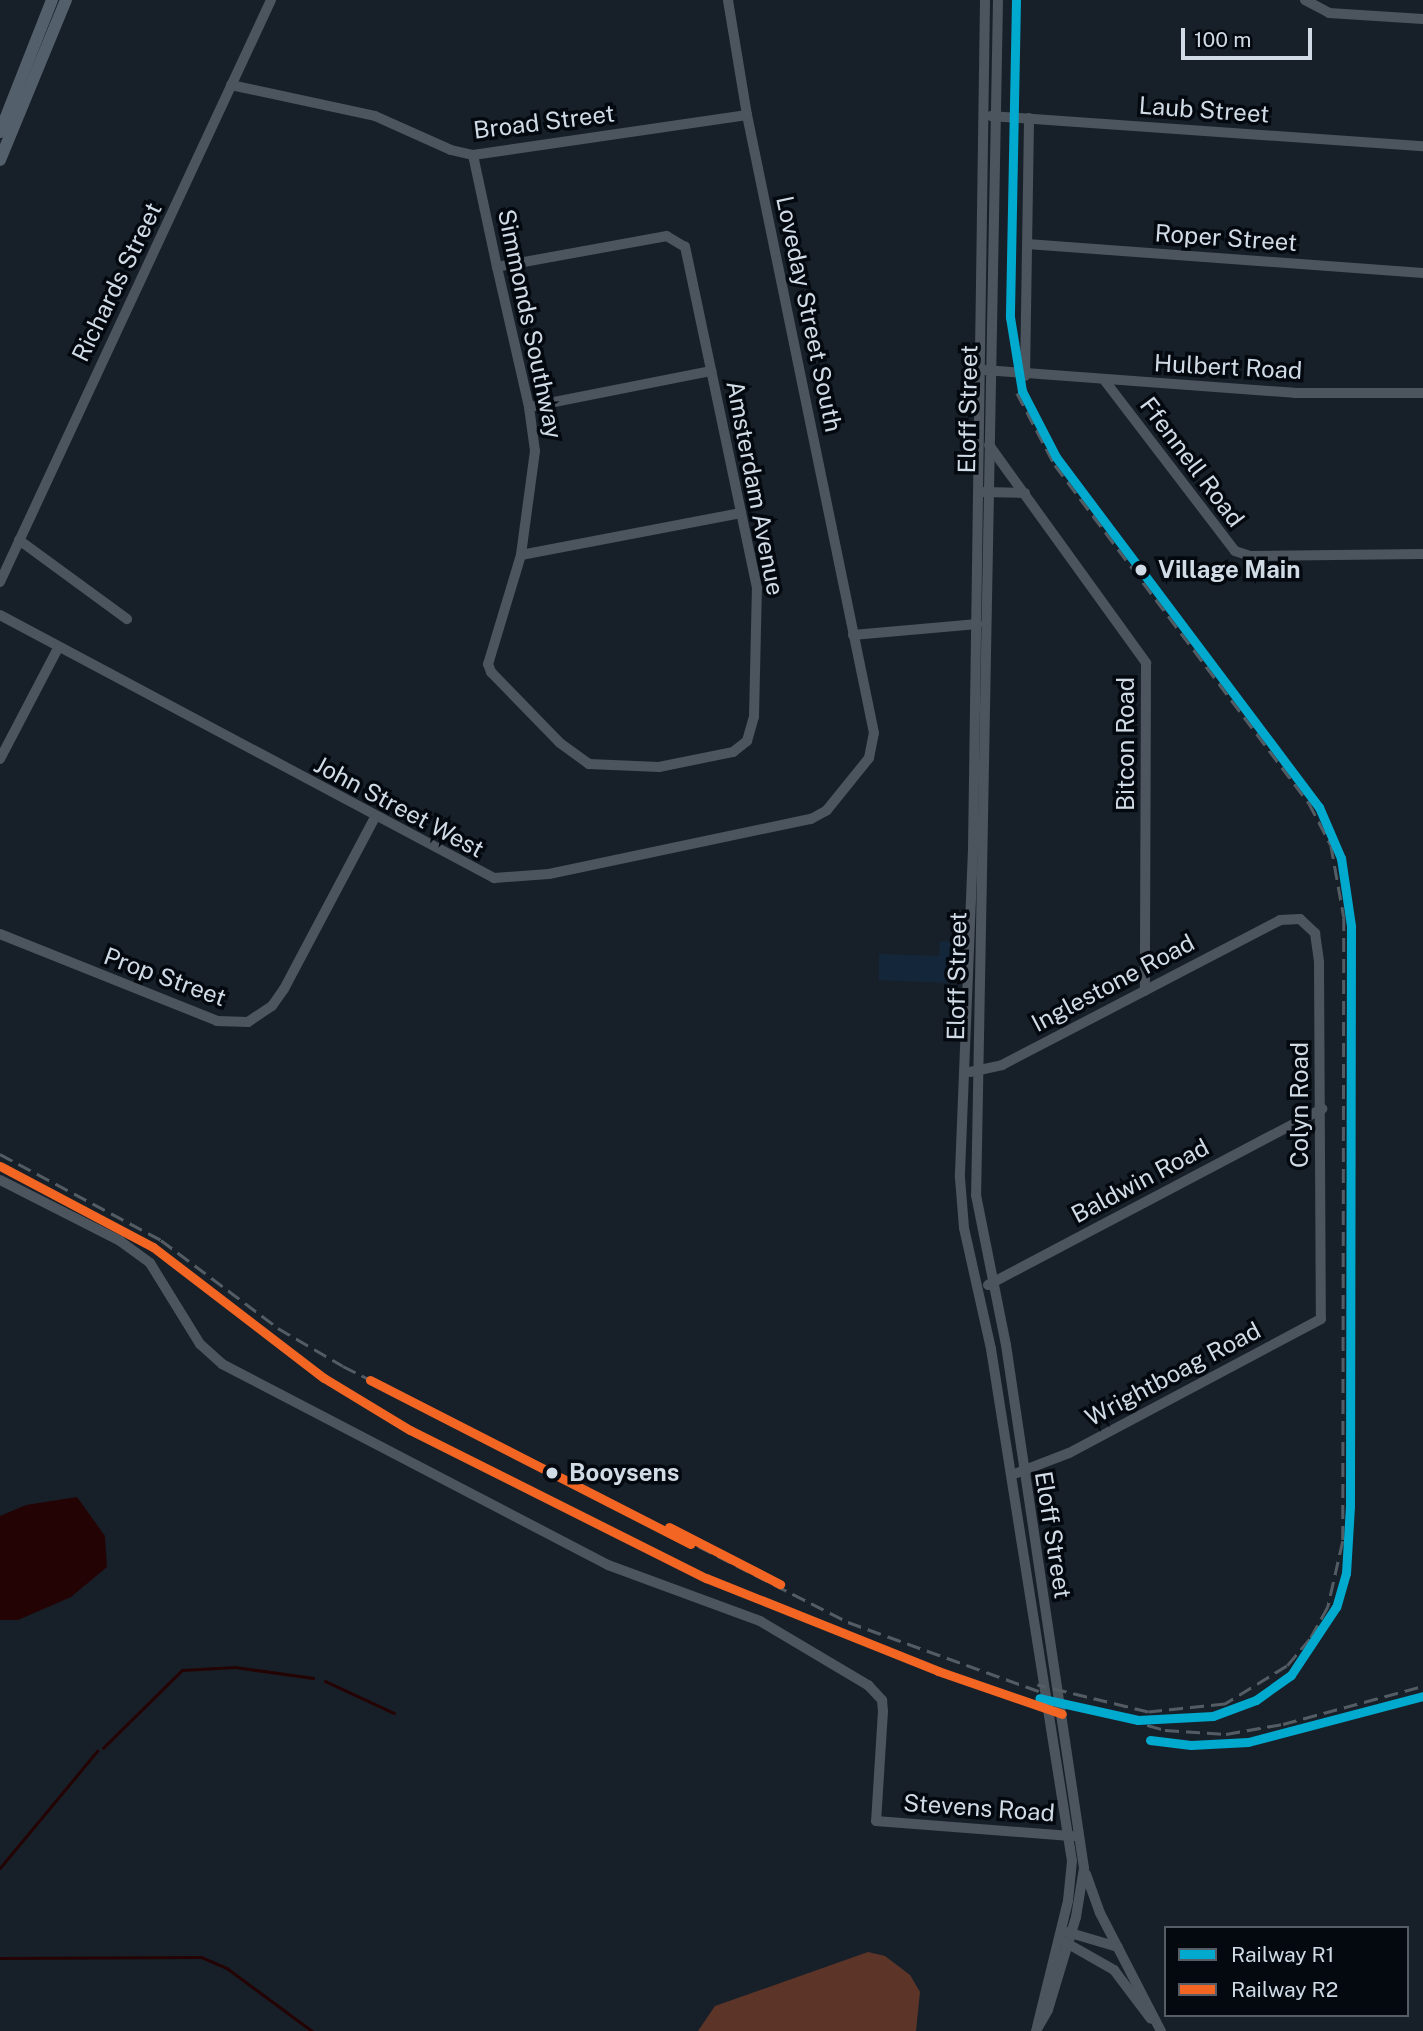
<!DOCTYPE html>
<html>
<head>
<meta charset="utf-8">
<style>
	body { margin:0 }
	#map { position:relative; width:1423px; height:2031px; overflow:hidden; background:#172029; font-family:"Public Sans",sans-serif }
	div>[style] { position:absolute }
	.built>* { inset:0; background:#14273a }
	.green>* { inset:0; background:#5c3528 }
	.water>* { inset:0; background:#240304 }
	.stream>* { height:2.5px; margin:-1.25px; padding:0 1.25px; transform-origin:1.25px; border-radius:1.25px; background:#240304 }
	.minor>* { height:10px; margin:-5px; padding:0 5px; transform-origin:5px; border-radius:5px; background:#4c545d }
	.major>* { height:12px; margin:-6px; padding:0 6px; transform-origin:6px; border-radius:6px; background:#535f6b }
	.rail>* { height:2.5px; margin-top:-1.25px; transform-origin:0; background:repeating-linear-gradient(90deg,#535c63 0 14px,transparent 0 21px) }
	.rail-1>* { height:9px; margin:-4.5px; padding:0 4.5px; transform-origin:4.5px; border-radius:4.5px; background:#00a9ce }
	.rail-2>* { height:9px; margin:-4.5px; padding:0 4.5px; transform-origin:4.5px; border-radius:4.5px; background:#f26522 }
	.dots>* { width:19px; height:19px; translate:-50% -50%; box-sizing:border-box; border:4px solid #040910; border-radius:50% }
	span { translate:-50% -50%; white-space:nowrap; text-align:center; line-height:1.15; -webkit-text-stroke:7px #040910; paint-order:stroke }
	.street-label { font-size:24px; color:#d0dbe6 }
	.stop-label { font-size:24px; color:#d0dbe6; font-weight:700 }
	.left { translate:0 -50%; text-align:left }
	.legend { position:absolute; left:1164px; top:1926px; width:245px; height:91px; box-sizing:border-box; background:#040910; border:2px solid #565d66; margin:0; padding:9px 12px; list-style:none; font-size:21px; color:#d0dbe6 }
	.legend li { display:flex; align-items:center; gap:14px; height:35px }
	.legend b { width:35px; border:2px solid #565d66 }
	.scale { position:absolute; left:1181px; top:28px; width:131px; height:32px; box-sizing:border-box; border:4px solid #d0dbe6; border-top:0; padding-left:9px; font-size:21px; line-height:24px; white-space:nowrap; color:#d0dbe6; -webkit-text-stroke:5px #040910; paint-order:stroke }
</style>
</head>
<body>
<div id="map">
	<div class="built">
		<div style="clip-path:polygon(940px 941px,951px 942px,950px 983px,879px 980px,879px 954px,939px 956px)"></div>
	</div>
	<div class="green">
		<div style="clip-path:polygon(868px 1952px,885px 1956px,910px 1975px,920px 1992px,916px 2031px,698px 2031px,715px 2006px)"></div>
	</div>
	<div class="water">
		<div style="clip-path:polygon(77px 1497px,105px 1536px,107px 1567px,71px 1597px,18px 1620px,0 1620px,0 1516px,26px 1505px)"></div>
	</div>
	<div class="stream">
		<div style="left:325px;top:1681px;width:76px;rotate:24.9deg"></div>
		<div style="left:103px;top:1748px;width:111px;rotate:-44.6deg"></div>
		<div style="left:182px;top:1670px;width:53px;rotate:-3.2deg"></div>
		<div style="left:235px;top:1667px;width:79px;rotate:8deg"></div>
		<div style="left:0;top:1868px;width:152px;rotate:-50.3deg"></div>
		<div style="left:0;top:1958px;width:201px;rotate:-0.3deg"></div>
		<div style="left:201px;top:1957px;width:28px;rotate:23deg"></div>
		<div style="left:227px;top:1968px;width:106px;rotate:36.5deg"></div>
	</div>
	<div class="minor">
		<div style="left:985px;top:0;width:849px;rotate:90.81deg"></div>
		<div style="left:973px;top:849px;width:329px;rotate:92.3deg"></div>
		<div style="left:960px;top:1178px;width:50px;rotate:85.4deg"></div>
		<div style="left:964px;top:1228px;width:124px;rotate:77.4deg"></div>
		<div style="left:991px;top:1349px;width:518px;rotate:81.01deg"></div>
		<div style="left:1072px;top:1861px;width:40px;rotate:95.7deg"></div>
		<div style="left:1068px;top:1901px;width:130px;rotate:103.8deg"></div>
		<div style="left:998px;top:0;width:1195px;rotate:91.05deg"></div>
		<div style="left:976px;top:1195px;width:153px;rotate:78.7deg"></div>
		<div style="left:1006px;top:1345px;width:529px;rotate:81.52deg"></div>
		<div style="left:1084px;top:1868px;width:50px;rotate:99.3deg"></div>
		<div style="left:1076px;top:1917px;width:97px;rotate:106.8deg"></div>
		<div style="left:1048px;top:2010px;width:24px;rotate:120deg"></div>
		<div style="left:1305px;top:0;width:27px;rotate:28deg"></div>
		<div style="left:1329px;top:13px;width:94px;rotate:3.7deg"></div>
		<div style="left:231px;top:85px;width:147px;rotate:12.1deg"></div>
		<div style="left:375px;top:116px;width:83px;rotate:24.1deg"></div>
		<div style="left:451px;top:150px;width:23px;rotate:13deg"></div>
		<div style="left:473px;top:155px;width:277px;rotate:-8.3deg"></div>
		<div style="left:991px;top:116px;width:433px;rotate:4deg"></div>
		<div style="left:473px;top:155px;width:115px;rotate:77.9deg"></div>
		<div style="left:497px;top:267px;width:144px;rotate:77.1deg"></div>
		<div style="left:529px;top:407px;width:44px;rotate:82.2deg"></div>
		<div style="left:535px;top:451px;width:105px;rotate:97.7deg"></div>
		<div style="left:521px;top:555px;width:114px;rotate:106.8deg"></div>
		<div style="left:488px;top:664px;width:9px;rotate:69deg"></div>
		<div style="left:491px;top:672px;width:99px;rotate:45.8deg"></div>
		<div style="left:560px;top:743px;width:36px;rotate:36deg"></div>
		<div style="left:589px;top:764px;width:70px;rotate:2.5deg"></div>
		<div style="left:659px;top:767px;width:76px;rotate:-11.5deg"></div>
		<div style="left:733px;top:752px;width:18px;rotate:-38deg"></div>
		<div style="left:747px;top:741px;width:25px;rotate:-74deg"></div>
		<div style="left:754px;top:717px;width:129px;rotate:-88.7deg"></div>
		<div style="left:757px;top:588px;width:349px;rotate:-101.9deg"></div>
		<div style="left:685px;top:247px;width:21px;rotate:-149deg"></div>
		<div style="left:667px;top:236px;width:173px;rotate:169.7deg"></div>
		<div style="left:1027px;top:244px;width:397px;rotate:4.2deg"></div>
		<div style="left:984px;top:370px;width:311px;rotate:4.2deg"></div>
		<div style="left:1294px;top:393px;width:129px"></div>
		<div style="left:1025px;top:376px;width:258px;rotate:-89.1deg"></div>
		<div style="left:1105px;top:381px;width:214px;rotate:52.6deg"></div>
		<div style="left:1235px;top:551px;width:16px;rotate:18deg"></div>
		<div style="left:1250px;top:556px;width:173px;rotate:-0.7deg"></div>
		<div style="left:529px;top:407px;width:186px;rotate:-11.2deg"></div>
		<div style="left:989px;top:445px;width:269px;rotate:54.2deg"></div>
		<div style="left:1146px;top:663px;width:328px;rotate:90.2deg"></div>
		<div style="left:984px;top:492px;width:41px;rotate:1.4deg"></div>
		<div style="left:19px;top:540px;width:134px;rotate:36.2deg"></div>
		<div style="left:521px;top:555px;width:224px;rotate:-10.8deg"></div>
		<div style="left:0;top:582px;width:642px;rotate:-65.03deg"></div>
		<div style="left:0;top:615px;width:560px;rotate:28.03deg"></div>
		<div style="left:494px;top:878px;width:55px;rotate:-4.2deg"></div>
		<div style="left:549px;top:874px;width:268px;rotate:-11.9deg"></div>
		<div style="left:811px;top:819px;width:18px;rotate:-29deg"></div>
		<div style="left:827px;top:810px;width:67px;rotate:-51.1deg"></div>
		<div style="left:869px;top:758px;width:25px;rotate:-79deg"></div>
		<div style="left:874px;top:733px;width:631px;rotate:-101.61deg"></div>
		<div style="left:747px;top:115px;width:117px;rotate:-99.4deg"></div>
		<div style="left:853px;top:635px;width:125px;rotate:-5deg"></div>
		<div style="left:0;top:759px;width:125px;rotate:-62.4deg"></div>
		<div style="left:0;top:934px;width:234px;rotate:21.8deg"></div>
		<div style="left:217px;top:1021px;width:31px;rotate:2deg"></div>
		<div style="left:248px;top:1022px;width:29px;rotate:-34deg"></div>
		<div style="left:272px;top:1006px;width:21px;rotate:-55deg"></div>
		<div style="left:284px;top:989px;width:192px;rotate:-62.1deg"></div>
		<div style="left:970px;top:1072px;width:33px;rotate:-12deg"></div>
		<div style="left:1002px;top:1065px;width:314px;rotate:-27.5deg"></div>
		<div style="left:1280px;top:920px;width:20px;rotate:-3deg"></div>
		<div style="left:1300px;top:919px;width:21px;rotate:43deg"></div>
		<div style="left:1315px;top:933px;width:30px;rotate:82deg"></div>
		<div style="left:1319px;top:963px;width:356px;rotate:89.7deg"></div>
		<div style="left:1321px;top:1319px;width:285px;rotate:152deg"></div>
		<div style="left:1069px;top:1453px;width:56px;rotate:159deg"></div>
		<div style="left:0;top:1180px;width:135px;rotate:26.9deg"></div>
		<div style="left:120px;top:1241px;width:37px;rotate:36deg"></div>
		<div style="left:150px;top:1263px;width:95px;rotate:58.3deg"></div>
		<div style="left:200px;top:1344px;width:30px;rotate:42deg"></div>
		<div style="left:222px;top:1364px;width:435px;rotate:27.5deg"></div>
		<div style="left:608px;top:1565px;width:162px;rotate:20.2deg"></div>
		<div style="left:760px;top:1621px;width:126px;rotate:30.7deg"></div>
		<div style="left:868px;top:1685px;width:21px;rotate:47deg"></div>
		<div style="left:882px;top:1700px;width:11px;rotate:85deg"></div>
		<div style="left:883px;top:1711px;width:110px;rotate:93.6deg"></div>
		<div style="left:876px;top:1821px;width:198px;rotate:4.4deg"></div>
		<div style="left:988px;top:1285px;width:378px;rotate:-27.8deg"></div>
		<div style="left:1086px;top:1874px;width:41px;rotate:70.3deg"></div>
		<div style="left:1100px;top:1913px;width:133px;rotate:62.7deg"></div>
		<div style="left:1067px;top:1932px;width:53px;rotate:16.4deg"></div>
		<div style="left:1063px;top:1941px;width:59px;rotate:29.6deg"></div>
		<div style="left:1114px;top:1970px;width:61px;rotate:52.9deg"></div>
	</div>
	<div class="major">
		<div style="left:0;top:132px;width:142px;rotate:-68.5deg"></div>
		<div style="left:0;top:160px;width:173px;rotate:-67.6deg"></div>
	</div>
	<div class="rail">
		<div style="left:1017px;top:393px;width:81px;rotate:62.2deg"></div>
		<div style="left:1055px;top:465px;width:423px;rotate:53.1deg"></div>
		<div style="left:1309px;top:803px;width:47px;rotate:62.4deg"></div>
		<div style="left:1331px;top:845px;width:73px;rotate:79.8deg"></div>
		<div style="left:1344px;top:917px;width:624px;rotate:90.09deg"></div>
		<div style="left:1343px;top:1541px;width:68px;rotate:102.8deg"></div>
		<div style="left:1328px;top:1607px;width:37px;rotate:119deg"></div>
		<div style="left:1310px;top:1639px;width:35px;rotate:130deg"></div>
		<div style="left:1287px;top:1666px;width:73px;rotate:148.5deg"></div>
		<div style="left:1225px;top:1704px;width:77px;rotate:174.1deg"></div>
		<div style="left:1148px;top:1712px;width:114px;rotate:-166.3deg"></div>
		<div style="left:0;top:1154px;width:183px;rotate:28.1deg"></div>
		<div style="left:161px;top:1240px;width:146px;rotate:36.9deg"></div>
		<div style="left:278px;top:1328px;width:75px;rotate:30.3deg"></div>
		<div style="left:343px;top:1366px;width:566px;rotate:26.88deg"></div>
		<div style="left:848px;top:1622px;width:208px;rotate:19.9deg"></div>
		<div style="left:1107px;top:1714px;width:60px;rotate:15.4deg"></div>
		<div style="left:1165px;top:1730px;width:61px;rotate:3.8deg"></div>
		<div style="left:1226px;top:1734px;width:58px;rotate:-10deg"></div>
		<div style="left:1283px;top:1724px;width:145px;rotate:-15.2deg"></div>
	</div>
	<div class="rail-1">
		<div style="left:1016px;top:0;width:317px;rotate:91.1deg"></div>
		<div style="left:1010px;top:317px;width:75px;rotate:80.8deg"></div>
		<div style="left:1022px;top:391px;width:74px;rotate:62.7deg"></div>
		<div style="left:1056px;top:457px;width:438px;rotate:53.1deg"></div>
		<div style="left:1319px;top:807px;width:56px;rotate:66.7deg"></div>
		<div style="left:1341px;top:858px;width:69px;rotate:81.6deg"></div>
		<div style="left:1351px;top:926px;width:580px;rotate:90.1deg"></div>
		<div style="left:1350px;top:1506px;width:67px;rotate:93.4deg"></div>
		<div style="left:1346px;top:1573px;width:35px;rotate:106deg"></div>
		<div style="left:1336px;top:1607px;width:82px;rotate:123.5deg"></div>
		<div style="left:1291px;top:1675px;width:43px;rotate:144.5deg"></div>
		<div style="left:1256px;top:1700px;width:46px;rotate:159.6deg"></div>
		<div style="left:1213px;top:1716px;width:75px;rotate:176.9deg"></div>
		<div style="left:1138px;top:1720px;width:101px;rotate:-167.5deg"></div>
		<div style="left:1150px;top:1740px;width:41px;rotate:7deg"></div>
		<div style="left:1191px;top:1745px;width:57px;rotate:-3deg"></div>
		<div style="left:1248px;top:1742px;width:181px;rotate:-14.7deg"></div>
	</div>
	<div class="rail-2">
		<div style="left:0;top:1166px;width:173px;rotate:27.9deg"></div>
		<div style="left:153px;top:1247px;width:215px;rotate:37.5deg"></div>
		<div style="left:324px;top:1378px;width:100px;rotate:31.2deg"></div>
		<div style="left:410px;top:1430px;width:331px;rotate:26.6deg"></div>
		<div style="left:706px;top:1578px;width:250px;rotate:21.8deg"></div>
		<div style="left:938px;top:1671px;width:131px;rotate:19.1deg"></div>
		<div style="left:370px;top:1380px;width:360px;rotate:27.1deg"></div>
		<div style="left:669px;top:1527px;width:125px;rotate:27.2deg"></div>
	</div>
	<div class="dots">
		<div style="left:1141px;top:570px;background:#d0dbe6"></div>
		<div style="left:552px;top:1473px;background:#d0dbe6"></div>
	</div>
	<div class="street-label">
		<span style="left:1204px;top:110px;rotate:4deg">Laub Street</span>
		<span style="left:544px;top:122px;rotate:-7deg">Broad Street</span>
		<span style="left:1226px;top:238px;rotate:4deg">Roper Street</span>
		<span style="left:117px;top:282px;rotate:-64deg">Richards Street</span>
		<span style="left:809px;top:314px;rotate:78deg">Loveday Street South</span>
		<span style="left:530px;top:324px;rotate:78deg">Simmonds Southway</span>
		<span style="left:1228px;top:367px;rotate:3deg">Hulbert Road</span>
		<span style="left:968px;top:409px;rotate:-89deg">Eloff Street</span>
		<span style="left:1192px;top:462px;rotate:53deg">Ffennell Road</span>
		<span style="left:755px;top:488px;rotate:79deg">Amsterdam Avenue</span>
		<span style="left:1126px;top:744px;rotate:-90deg">Bitcon Road</span>
		<span style="left:399px;top:807px;rotate:28deg">John Street West</span>
		<span style="left:957px;top:976px;rotate:-89deg">Eloff Street</span>
		<span style="left:165px;top:977px;rotate:20deg">Prop Street</span>
		<span style="left:1113px;top:983px;rotate:-28deg">Inglestone Road</span>
		<span style="left:1300px;top:1105px;rotate:-90deg">Colyn Road</span>
		<span style="left:1140px;top:1181px;rotate:-28deg">Baldwin Road</span>
		<span style="left:1173px;top:1374px;rotate:-28deg">Wrightboag Road</span>
		<span style="left:1053px;top:1535px;rotate:81deg">Eloff Street</span>
		<span style="left:979px;top:1808px;rotate:4deg">Stevens Road</span>
	</div>
	<div class="stop-label">
		<span class="left" style="left:1158px;top:570px">Village Main</span>
		<span class="left" style="left:569px;top:1473px">Booysens</span>
	</div>
	<ul class="legend">
	<li><b style="height:9px;background:#00a9ce"></b>Railway R1</li>
	<li><b style="height:9px;background:#f26522"></b>Railway R2</li>
	</ul>
	<div class="scale">100 m</div>
</div>
</body>
</html>
